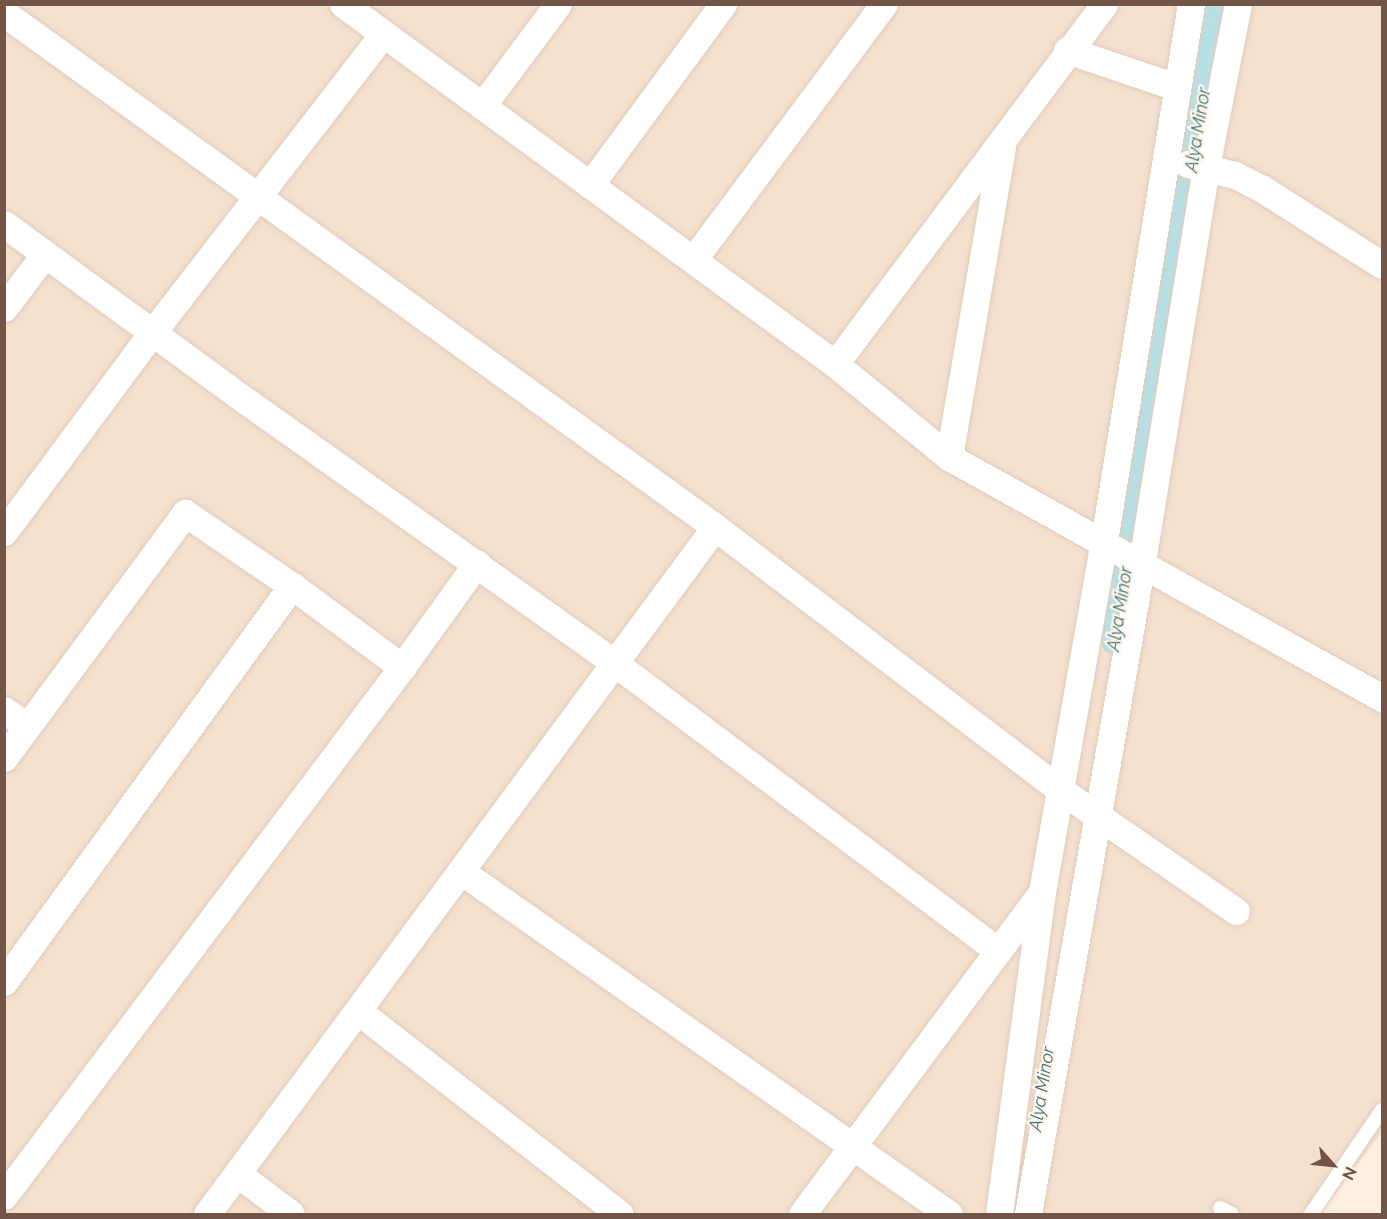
<!DOCTYPE html>
<html>
<head>
<meta charset="utf-8">
<style>
	body { margin:0 }
	#map { position:relative; width:1387px; height:1219px; overflow:hidden; background:#fdf0e0; font-family:Raleway,sans-serif }
	div>[style] { position:absolute }
	.residential>* { inset:0; background:#f4e1ce }
	.canal>* { height:28px; margin:-14px; padding:0 14px; transform-origin:14px; border-radius:14px; background:#b5e1e6 }
	.roads { filter:drop-shadow(0 0 2px #e1ccbc) drop-shadow(0 0 2px #e1ccbc) }
	.lane>* { height:14px; margin:-7px; padding:0 7px; transform-origin:7px; border-radius:7px; background:#fff }
	.street>* { height:27px; margin:-13.5px; padding:0 13.5px; transform-origin:13.5px; border-radius:13.5px; background:#fff }
	span { translate:-50% -50%; white-space:nowrap; text-align:center; line-height:1.15; -webkit-text-stroke:4.5px #fff4e7; paint-order:stroke }
	.water-label { font-size:18px; color:#3e7881; font-style:italic }
	.frame { position:absolute; inset:0; border:6px solid #735547; pointer-events:none }
	.north { position:absolute; left:1303px; top:1135px; width:60px; height:60px; -webkit-text-stroke:4px #fff4e7; paint-order:stroke; rotate:117deg; font-size:16px; font-weight:700; line-height:24px; text-align:center; color:#735547 }
	.north::after { content:''; display:block; margin:auto; width:21px; height:27px; background:#735547; clip-path:polygon(50% 0,100% 100%,50% 72%,0 100%) }
</style>
</head>
<body>
<div id="map">
	<div class="residential">
		<div style="clip-path:polygon(5px 5px,1382px 5px,1382px 1132px,1320px 1214px,5px 1214px)"></div>
	</div>
	<div class="canal">
		<div style="left:1115px;top:641px;width:645px;rotate:-80.73deg"></div>
	</div>
	<div class="roads">
		<div class="lane">
			<div style="left:1220px;top:1208px;width:13px;rotate:27deg"></div>
			<div style="left:1311px;top:1214px;width:126px;rotate:-55.7deg"></div>
		</div>
		<div class="street">
			<div style="left:343px;top:4px;width:610px;rotate:36.19deg"></div>
			<div style="left:835px;top:364px;width:147px;rotate:39.2deg"></div>
			<div style="left:949px;top:457px;width:496px;rotate:29.1deg"></div>
			<div style="left:4px;top:13px;width:877px;rotate:35.86deg"></div>
			<div style="left:715px;top:527px;width:432px;rotate:37.3deg"></div>
			<div style="left:1059px;top:789px;width:215px;rotate:34.6deg"></div>
			<div style="left:1067px;top:50px;width:115px;rotate:18.7deg"></div>
			<div style="left:482px;top:106px;width:127px;rotate:-53.3deg"></div>
			<div style="left:1188px;top:164px;width:48px;rotate:13.2deg"></div>
			<div style="left:1235px;top:175px;width:29px;rotate:27deg"></div>
			<div style="left:1261px;top:188px;width:143px;rotate:32.5deg"></div>
			<div style="left:590px;top:185px;width:225px;rotate:-53.7deg"></div>
			<div style="left:4px;top:224px;width:303px;rotate:36.2deg"></div>
			<div style="left:249px;top:403px;width:450px;rotate:35.4deg"></div>
			<div style="left:616px;top:664px;width:478px;rotate:36.9deg"></div>
			<div style="left:693px;top:260px;width:319px;rotate:-53.3deg"></div>
			<div style="left:4px;top:308px;width:68px;rotate:-52.8deg"></div>
			<div style="left:835px;top:364px;width:449px;rotate:-53.2deg"></div>
			<div style="left:949px;top:457px;width:315px;rotate:-80.3deg"></div>
			<div style="left:4px;top:532px;width:248px;rotate:-53.4deg"></div>
			<div style="left:152px;top:333px;width:376px;rotate:-52.3deg"></div>
			<div style="left:4px;top:710px;width:28px;rotate:35deg"></div>
			<div style="left:4px;top:758px;width:305px;rotate:-53.5deg"></div>
			<div style="left:185px;top:513px;width:130px;rotate:34.3deg"></div>
			<div style="left:292px;top:586px;width:137px;rotate:36.4deg"></div>
			<div style="left:462px;top:872px;width:595px;rotate:35.08deg"></div>
			<div style="left:4px;top:982px;width:490px;rotate:-54deg"></div>
			<div style="left:358px;top:1011px;width:331px;rotate:37.8deg"></div>
			<div style="left:238px;top:1174px;width:66px;rotate:37deg"></div>
			<div style="left:4px;top:1196px;width:662px;rotate:-53.04deg"></div>
			<div style="left:402px;top:667px;width:128px;rotate:-54.2deg"></div>
			<div style="left:207px;top:1214px;width:854px;rotate:-53.52deg"></div>
			<div style="left:802px;top:1214px;width:400px;rotate:-53.3deg"></div>
			<div style="left:999px;top:1214px;width:325px;rotate:-82.4deg"></div>
			<div style="left:1042px;top:892px;width:356px;rotate:-80deg"></div>
			<div style="left:1104px;top:541px;width:544px;rotate:-80.8deg"></div>
			<div style="left:1028px;top:1214px;width:662px;rotate:-80.08deg"></div>
			<div style="left:1142px;top:562px;width:400px;rotate:-80.8deg"></div>
			<div style="left:1206px;top:167px;width:166px;rotate:-78.9deg"></div>
		</div>
	</div>
	<div class="water-label">
		<span style="left:1198px;top:130px;rotate:-81deg">Alya Minor</span>
		<span style="left:1120px;top:609px;rotate:-81deg">Alya Minor</span>
		<span style="left:1042px;top:1089px;rotate:-81deg">Alya Minor</span>
	</div>
	<div class="frame"></div>
	<div class="north">N</div>
</div>
</body>
</html>
